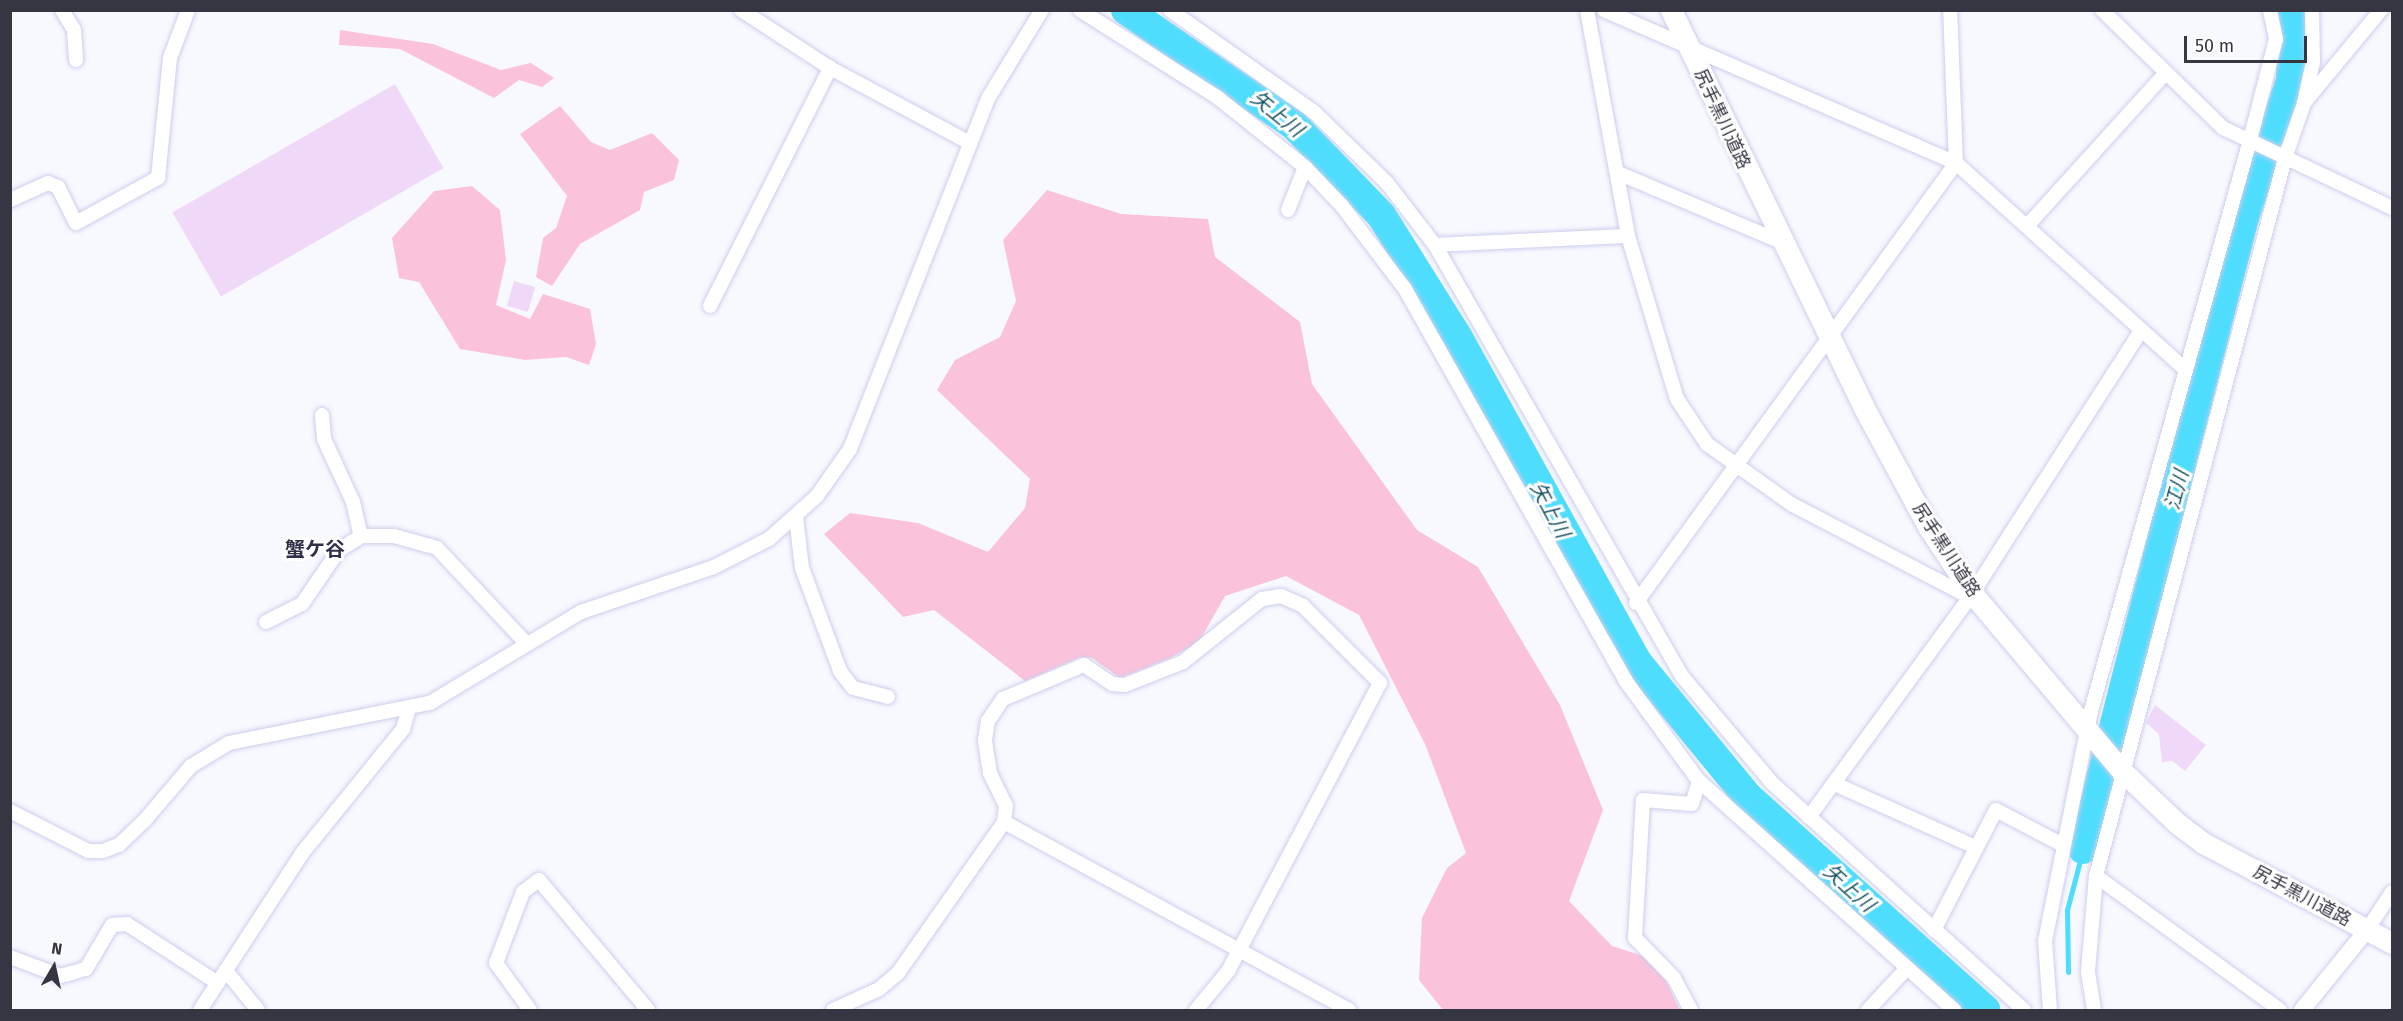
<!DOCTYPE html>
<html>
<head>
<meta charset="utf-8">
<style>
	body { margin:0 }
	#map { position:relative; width:2403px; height:1021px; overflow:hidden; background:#f8f9ff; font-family:"Fira Sans","Noto Sans JP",sans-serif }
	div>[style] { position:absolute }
	.green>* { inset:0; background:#fbc2db }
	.stream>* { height:5px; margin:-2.5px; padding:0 2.5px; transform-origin:2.5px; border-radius:2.5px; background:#4fddfe }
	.river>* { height:30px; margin:-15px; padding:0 15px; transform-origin:15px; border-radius:15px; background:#4fddfe }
	.building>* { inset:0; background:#f0d8f9; transform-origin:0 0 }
	.roads { filter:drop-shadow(0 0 2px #cdceed) drop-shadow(0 0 2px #cdceed) }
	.minor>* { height:14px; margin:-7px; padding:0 7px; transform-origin:7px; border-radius:7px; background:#fff }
	.tertiary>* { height:16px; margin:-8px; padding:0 8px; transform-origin:8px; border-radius:8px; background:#fff }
	.primary>* { height:21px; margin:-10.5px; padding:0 10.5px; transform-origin:10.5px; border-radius:10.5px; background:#fff }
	span { translate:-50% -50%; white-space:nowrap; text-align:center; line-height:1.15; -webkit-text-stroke:6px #fff; paint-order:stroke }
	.street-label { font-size:18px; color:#353642 }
	.water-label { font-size:20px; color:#195462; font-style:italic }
	.neighbourhood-label { font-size:20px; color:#303049; font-weight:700 }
	.frame { position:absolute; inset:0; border:12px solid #353642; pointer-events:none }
	.north { position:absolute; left:24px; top:937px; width:60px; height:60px; -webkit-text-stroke:4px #fff; paint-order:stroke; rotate:9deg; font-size:16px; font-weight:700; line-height:24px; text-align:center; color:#353642 }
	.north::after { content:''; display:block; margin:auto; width:21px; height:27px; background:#353642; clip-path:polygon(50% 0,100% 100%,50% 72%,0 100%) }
	.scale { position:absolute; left:2184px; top:36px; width:123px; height:27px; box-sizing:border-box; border:3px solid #353642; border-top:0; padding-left:8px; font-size:18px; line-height:21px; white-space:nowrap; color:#353642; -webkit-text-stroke:4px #fff; paint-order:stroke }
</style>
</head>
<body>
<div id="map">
	<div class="green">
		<div style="clip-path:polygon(340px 30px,433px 44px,501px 70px,531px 63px,554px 78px,542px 87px,519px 80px,494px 98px,400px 49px,339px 45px)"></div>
		<div style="clip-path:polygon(560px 106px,591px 142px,610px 150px,652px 133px,679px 160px,674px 180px,644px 192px,640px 210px,580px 244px,552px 286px,536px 277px,543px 238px,556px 228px,567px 196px,520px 134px)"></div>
		<div style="clip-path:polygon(472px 186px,500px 210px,506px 260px,496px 305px,530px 319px,543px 294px,590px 309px,596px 344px,589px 365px,566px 357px,525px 360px,460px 349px,419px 282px,399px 278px,392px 238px,434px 191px)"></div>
		<div style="clip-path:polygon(1047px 190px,1121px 214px,1208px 219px,1215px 257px,1300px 322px,1312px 384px,1417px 530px,1478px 567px,1560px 705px,1603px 810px,1569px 901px,1612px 946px,1656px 960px,1680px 1010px,1443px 1010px,1419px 980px,1422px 918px,1447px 868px,1466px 853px,1425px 744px,1359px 615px,1286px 576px,1225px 596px,1199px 642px,1170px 658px,1120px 678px,1092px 658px,1080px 657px,1025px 681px,934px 610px,903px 617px,824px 534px,850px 513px,918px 523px,988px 552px,1025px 508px,1030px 479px,937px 390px,955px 360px,1000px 337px,1016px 301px,1003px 240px)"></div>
	</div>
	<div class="stream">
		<div style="left:2068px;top:972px;width:62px;rotate:-90.9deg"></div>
		<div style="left:2067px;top:910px;width:63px;rotate:-75.3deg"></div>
	</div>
	<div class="river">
		<div style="left:1126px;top:10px;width:204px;rotate:34.4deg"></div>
		<div style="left:1294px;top:125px;width:125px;rotate:46deg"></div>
		<div style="left:1381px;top:215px;width:143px;rotate:57.9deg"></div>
		<div style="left:1457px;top:336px;width:372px;rotate:61.1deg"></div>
		<div style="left:1637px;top:662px;width:175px;rotate:50.6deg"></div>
		<div style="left:1748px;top:797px;width:319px;rotate:41.9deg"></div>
		<div style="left:2083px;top:849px;width:651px;rotate:-75.69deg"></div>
		<div style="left:2244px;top:218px;width:146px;rotate:-71.2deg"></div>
		<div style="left:2291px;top:80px;width:70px;rotate:-89.2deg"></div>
	</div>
	<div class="building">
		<div style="left:395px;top:84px;width:97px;height:257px;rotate:60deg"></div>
		<div style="left:514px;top:281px;width:22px;height:26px;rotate:16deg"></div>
		<div style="clip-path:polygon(2155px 705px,2206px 745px,2185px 771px,2172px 761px,2162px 762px,2159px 734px,2146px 723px)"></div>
	</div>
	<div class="roads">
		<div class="minor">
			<div style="left:62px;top:10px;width:23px;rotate:59deg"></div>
			<div style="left:74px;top:30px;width:30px;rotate:86deg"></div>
			<div style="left:741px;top:10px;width:106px;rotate:33.1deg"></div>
			<div style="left:830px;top:68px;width:159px;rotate:28.2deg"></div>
			<div style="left:1080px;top:10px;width:162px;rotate:32.4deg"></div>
			<div style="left:1217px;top:97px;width:112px;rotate:38.5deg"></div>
			<div style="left:1305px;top:167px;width:54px;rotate:46.5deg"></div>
			<div style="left:1342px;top:206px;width:104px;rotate:52.8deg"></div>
			<div style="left:1405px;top:289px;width:449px;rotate:60.6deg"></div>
			<div style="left:1625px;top:680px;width:125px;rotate:53.8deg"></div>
			<div style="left:1699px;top:781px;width:343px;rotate:41.9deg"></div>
			<div style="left:1170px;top:10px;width:176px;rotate:35.3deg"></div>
			<div style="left:1314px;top:112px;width:102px;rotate:44.2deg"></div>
			<div style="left:1387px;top:183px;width:78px;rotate:52.3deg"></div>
			<div style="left:1435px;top:245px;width:495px;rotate:60.2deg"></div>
			<div style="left:1681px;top:675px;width:141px;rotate:49.9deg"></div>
			<div style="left:1772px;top:783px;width:339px;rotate:42deg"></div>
			<div style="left:1587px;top:10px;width:230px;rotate:79.7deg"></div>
			<div style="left:1628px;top:236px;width:170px;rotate:73.3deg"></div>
			<div style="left:1677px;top:399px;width:54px;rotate:56.3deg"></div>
			<div style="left:1707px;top:444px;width:103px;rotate:35.5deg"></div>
			<div style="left:1791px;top:504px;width:202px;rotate:27.5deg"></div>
			<div style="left:1604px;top:10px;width:384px;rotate:23.5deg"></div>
			<div style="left:1956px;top:163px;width:308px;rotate:42deg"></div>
			<div style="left:2102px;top:10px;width:169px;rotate:44.3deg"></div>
			<div style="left:2223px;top:128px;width:187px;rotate:25.3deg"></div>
			<div style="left:2304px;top:103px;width:121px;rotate:-50.4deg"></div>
			<div style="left:1618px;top:173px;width:177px;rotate:22.9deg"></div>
			<div style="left:10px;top:200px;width:42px;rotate:-24.1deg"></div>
			<div style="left:48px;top:183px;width:11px;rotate:22deg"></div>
			<div style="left:58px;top:187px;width:40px;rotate:63.4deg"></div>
			<div style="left:76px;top:223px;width:94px;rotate:-28.8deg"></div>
			<div style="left:158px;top:178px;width:121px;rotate:-84.3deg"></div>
			<div style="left:170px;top:58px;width:51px;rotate:-69.4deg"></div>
			<div style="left:1288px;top:210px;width:46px;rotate:-68.4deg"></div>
			<div style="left:2027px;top:226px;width:204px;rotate:-47.8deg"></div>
			<div style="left:1435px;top:245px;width:193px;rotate:-2.7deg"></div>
			<div style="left:710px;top:306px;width:267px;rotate:-63.2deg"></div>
			<div style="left:322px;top:415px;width:24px;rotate:85deg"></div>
			<div style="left:324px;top:439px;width:69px;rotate:65.3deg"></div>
			<div style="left:353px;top:502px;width:35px;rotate:77deg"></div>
			<div style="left:796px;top:517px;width:51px;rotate:83.3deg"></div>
			<div style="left:802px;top:568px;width:110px;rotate:69.7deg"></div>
			<div style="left:840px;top:671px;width:21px;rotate:53deg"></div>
			<div style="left:853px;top:688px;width:36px;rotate:14deg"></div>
			<div style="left:1636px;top:603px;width:544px;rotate:-53.97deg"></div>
			<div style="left:1956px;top:163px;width:153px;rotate:-92.2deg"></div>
			<div style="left:266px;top:622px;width:40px;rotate:-26.6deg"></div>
			<div style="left:302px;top:604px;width:65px;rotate:-55.6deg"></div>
			<div style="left:339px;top:550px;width:26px;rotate:-32deg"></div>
			<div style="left:361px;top:536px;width:33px"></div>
			<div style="left:394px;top:536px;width:45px;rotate:15.6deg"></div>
			<div style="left:437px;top:548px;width:129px;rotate:46.9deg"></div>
			<div style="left:1835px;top:784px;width:154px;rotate:24.2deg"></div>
			<div style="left:10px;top:811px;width:88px;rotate:27.1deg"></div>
			<div style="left:88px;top:851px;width:15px"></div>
			<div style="left:103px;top:851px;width:17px;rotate:-21deg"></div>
			<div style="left:119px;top:845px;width:36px;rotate:-44deg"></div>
			<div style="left:145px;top:820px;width:71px;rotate:-49.6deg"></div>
			<div style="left:191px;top:766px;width:44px;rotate:-31.2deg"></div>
			<div style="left:229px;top:743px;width:205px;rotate:-11.3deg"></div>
			<div style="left:430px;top:703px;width:176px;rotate:-31.1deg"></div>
			<div style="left:581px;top:612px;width:140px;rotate:-18.7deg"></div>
			<div style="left:714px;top:567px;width:62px;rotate:-27deg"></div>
			<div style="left:769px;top:539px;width:64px;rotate:-41.9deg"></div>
			<div style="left:817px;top:496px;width:57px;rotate:-54.9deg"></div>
			<div style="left:850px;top:449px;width:378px;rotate:-68.5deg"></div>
			<div style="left:989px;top:97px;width:102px;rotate:-58.7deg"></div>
			<div style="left:1809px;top:817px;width:273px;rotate:-53.8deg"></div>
			<div style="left:1970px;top:597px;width:315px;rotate:-57.3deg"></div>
			<div style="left:1004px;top:822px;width:393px;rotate:28.6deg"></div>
			<div style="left:2096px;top:876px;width:228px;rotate:36.1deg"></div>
			<div style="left:1934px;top:930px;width:135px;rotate:-62.7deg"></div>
			<div style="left:1996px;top:810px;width:76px;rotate:27.6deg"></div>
			<div style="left:2367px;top:930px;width:45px;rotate:-56.7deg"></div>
			<div style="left:10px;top:957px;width:54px;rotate:20.4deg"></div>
			<div style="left:61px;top:976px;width:26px;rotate:-16deg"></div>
			<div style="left:86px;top:969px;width:51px;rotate:-59.4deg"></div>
			<div style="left:112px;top:925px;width:15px;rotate:-4deg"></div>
			<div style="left:127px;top:924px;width:108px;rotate:33deg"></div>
			<div style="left:226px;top:971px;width:50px;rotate:50.6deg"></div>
			<div style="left:200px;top:1010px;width:189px;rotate:-56.9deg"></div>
			<div style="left:303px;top:852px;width:159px;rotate:-50.9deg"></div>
			<div style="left:403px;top:729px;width:22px;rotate:-74deg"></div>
			<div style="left:530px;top:1010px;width:58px;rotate:-125.9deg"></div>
			<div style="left:496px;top:963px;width:76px;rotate:-69.2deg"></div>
			<div style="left:523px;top:892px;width:20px;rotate:-37deg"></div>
			<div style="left:539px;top:880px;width:170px;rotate:50deg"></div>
			<div style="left:833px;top:1010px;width:51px;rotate:-24.5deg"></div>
			<div style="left:879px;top:989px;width:25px;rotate:-40deg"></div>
			<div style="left:898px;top:973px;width:184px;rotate:-54.9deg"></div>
			<div style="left:1004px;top:822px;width:16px;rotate:-83deg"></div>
			<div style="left:1006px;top:806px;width:37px;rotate:-116deg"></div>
			<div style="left:990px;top:773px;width:33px;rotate:-99deg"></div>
			<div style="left:985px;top:740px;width:19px;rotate:-81deg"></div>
			<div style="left:988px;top:721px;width:27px;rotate:-56deg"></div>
			<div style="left:1003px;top:699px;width:88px;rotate:-22.8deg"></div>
			<div style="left:1084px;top:665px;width:34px;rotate:34deg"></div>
			<div style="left:1112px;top:684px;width:13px;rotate:4deg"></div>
			<div style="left:1125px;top:685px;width:62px;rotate:-21.6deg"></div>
			<div style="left:1183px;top:662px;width:101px;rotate:-38.6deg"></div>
			<div style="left:1262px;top:599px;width:19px;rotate:-9deg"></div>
			<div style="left:1281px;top:596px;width:24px;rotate:24deg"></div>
			<div style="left:1303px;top:606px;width:109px;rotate:45deg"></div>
			<div style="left:1380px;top:683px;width:324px;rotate:117.8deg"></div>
			<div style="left:1229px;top:970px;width:52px;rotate:129.5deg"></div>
			<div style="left:1691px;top:1010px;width:36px;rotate:-118deg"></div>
			<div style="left:1674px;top:978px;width:56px;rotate:-134.3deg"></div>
			<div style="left:1635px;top:938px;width:138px;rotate:-86.7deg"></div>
			<div style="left:1643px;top:800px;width:49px;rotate:4.7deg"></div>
			<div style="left:1692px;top:804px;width:24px;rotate:-73deg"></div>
			<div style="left:1868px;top:1010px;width:57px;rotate:-47.1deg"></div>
			<div style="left:2050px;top:1010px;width:69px;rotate:-94.1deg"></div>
			<div style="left:2045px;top:941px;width:235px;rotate:-78.7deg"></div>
			<div style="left:2091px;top:711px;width:589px;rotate:-74.43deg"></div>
			<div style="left:2249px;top:144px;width:108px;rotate:-75.6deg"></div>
			<div style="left:2276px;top:39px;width:30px;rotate:-102deg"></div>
			<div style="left:2094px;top:1010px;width:39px;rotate:-99deg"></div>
			<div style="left:2088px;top:971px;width:95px;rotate:-85.2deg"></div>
			<div style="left:2096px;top:876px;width:742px;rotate:-75.25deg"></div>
			<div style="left:2285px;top:158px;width:58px;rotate:-70.9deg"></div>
			<div style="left:2304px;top:103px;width:42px;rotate:-77.6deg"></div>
			<div style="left:2313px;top:62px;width:52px;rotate:-91.1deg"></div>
		</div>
		<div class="tertiary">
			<div style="left:2302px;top:1010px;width:103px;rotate:-50.9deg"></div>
		</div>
		<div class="primary">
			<div style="left:1671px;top:10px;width:440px;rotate:64.1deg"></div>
			<div style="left:1863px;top:406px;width:139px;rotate:61.6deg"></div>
			<div style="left:1929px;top:528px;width:78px;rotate:56.5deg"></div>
			<div style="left:1972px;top:593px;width:231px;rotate:49.9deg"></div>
			<div style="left:2121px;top:770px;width:79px;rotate:43.5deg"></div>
			<div style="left:2178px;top:824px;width:31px;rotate:37deg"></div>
			<div style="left:2203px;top:843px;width:214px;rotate:27.9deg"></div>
		</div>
	</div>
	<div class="street-label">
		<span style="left:1722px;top:119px;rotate:65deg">尻手黒川道路</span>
		<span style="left:1946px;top:550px;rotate:57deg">尻手黒川道路</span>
		<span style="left:2302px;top:896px;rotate:28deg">尻手黒川道路</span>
	</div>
	<div class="water-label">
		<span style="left:1277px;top:114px;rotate:39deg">矢上川</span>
		<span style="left:2177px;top:490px;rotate:-75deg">江川</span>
		<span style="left:1550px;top:510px;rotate:62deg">矢上川</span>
		<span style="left:1849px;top:888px;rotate:42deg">矢上川</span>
	</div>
	<div class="neighbourhood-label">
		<span style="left:315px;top:549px">蟹ケ谷</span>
	</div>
	<div class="frame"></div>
	<div class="north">N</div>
	<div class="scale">50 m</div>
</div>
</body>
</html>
